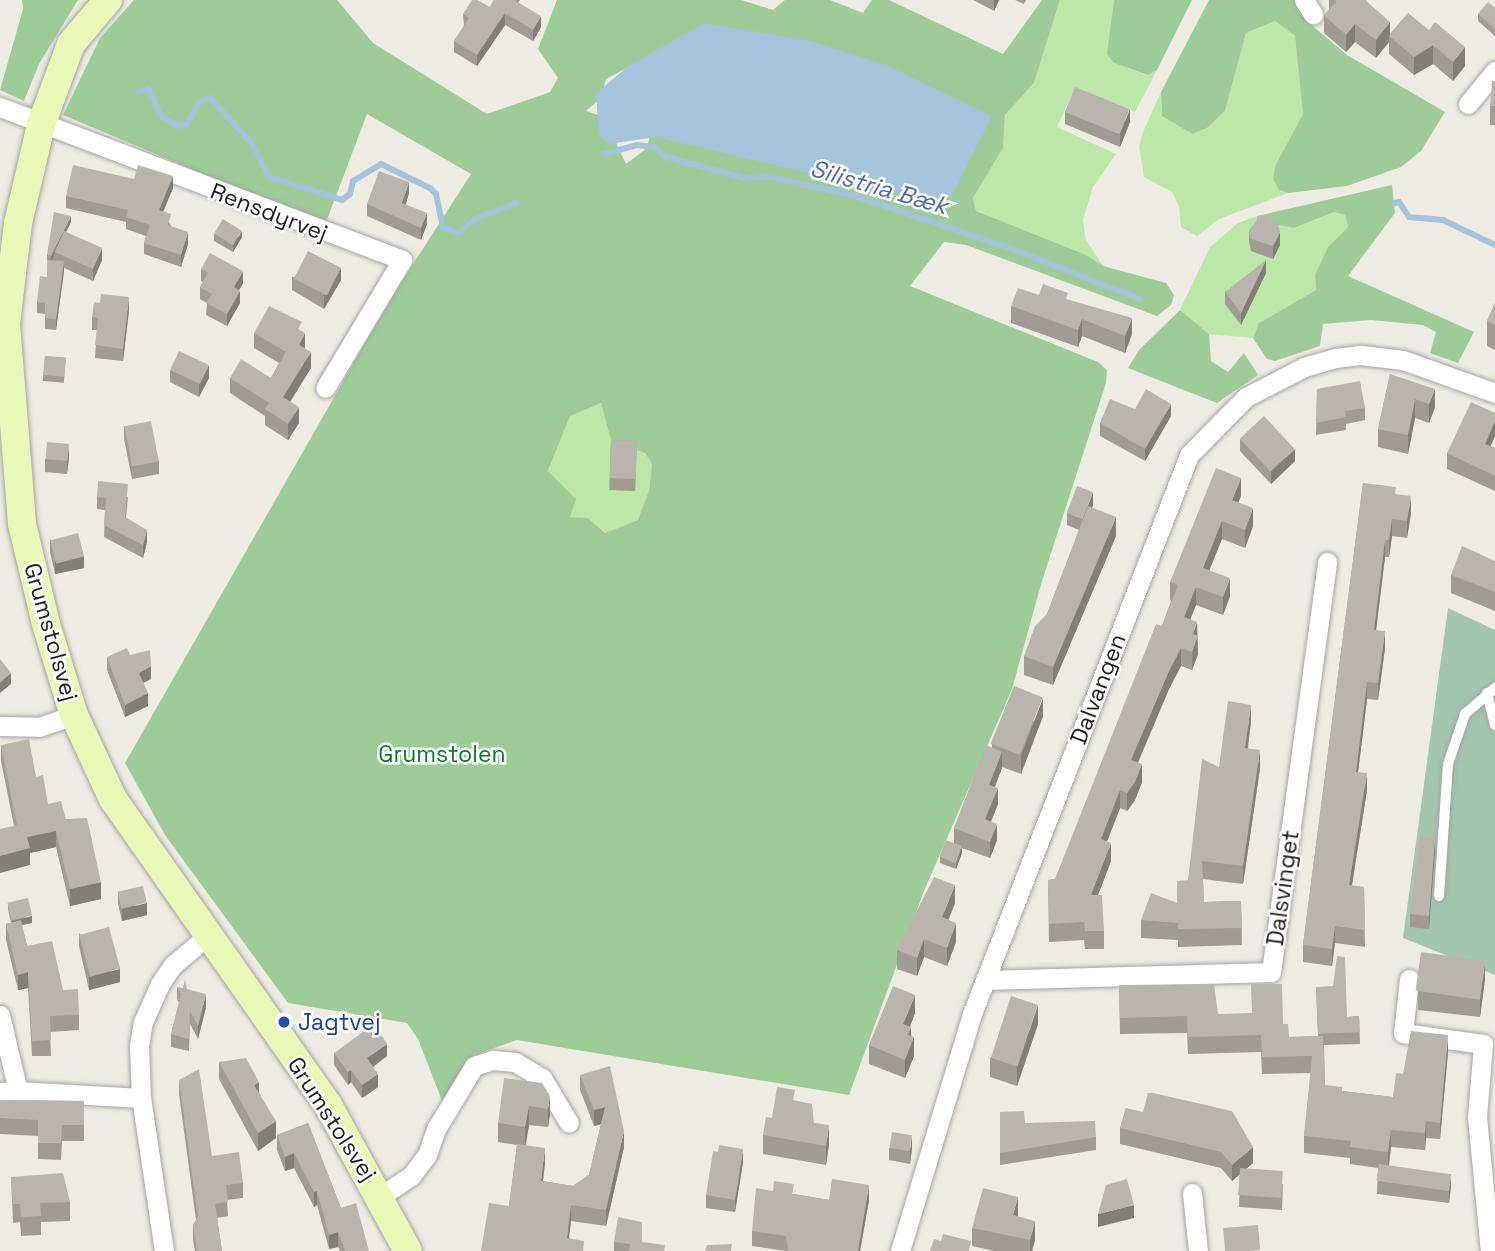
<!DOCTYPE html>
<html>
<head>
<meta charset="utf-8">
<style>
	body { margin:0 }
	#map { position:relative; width:1495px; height:1251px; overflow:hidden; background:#eeece2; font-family:"Space Grotesk",sans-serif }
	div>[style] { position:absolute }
	.grass>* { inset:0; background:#bce7a9 }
	.forest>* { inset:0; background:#9ecc98 }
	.cemetery>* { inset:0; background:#a4c6af }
	.water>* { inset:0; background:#a3c4db }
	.stream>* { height:6px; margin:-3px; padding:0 3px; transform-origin:3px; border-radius:3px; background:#a3c4db }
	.roads { filter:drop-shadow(0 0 2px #a4a4a4) drop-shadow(0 0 2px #a4a4a4) }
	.lane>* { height:10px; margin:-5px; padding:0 5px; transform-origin:5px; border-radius:5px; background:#fff }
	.street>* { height:19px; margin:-9.5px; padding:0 9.5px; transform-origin:9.5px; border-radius:9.5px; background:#fff }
	.secondary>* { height:28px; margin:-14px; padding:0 14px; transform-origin:14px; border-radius:14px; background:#e9f8b6 }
	.wall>* { inset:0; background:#a09c94; transform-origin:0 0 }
	.shaded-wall>* { inset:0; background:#827f78 }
	.building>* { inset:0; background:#bab5ac; transform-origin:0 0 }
	.dots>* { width:19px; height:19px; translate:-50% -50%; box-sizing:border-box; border:4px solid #fff; border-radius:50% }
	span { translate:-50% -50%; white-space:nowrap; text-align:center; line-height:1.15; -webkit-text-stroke:5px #fff; paint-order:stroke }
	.street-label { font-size:23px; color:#1d1d1d }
	.park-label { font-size:23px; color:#0e7829 }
	.transit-label { font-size:23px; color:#164399 }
	.left { translate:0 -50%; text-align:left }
	.water-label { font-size:24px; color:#4c6aaa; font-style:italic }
</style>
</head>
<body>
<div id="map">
	<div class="grass">
		<div style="clip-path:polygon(1060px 0,1114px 0,1108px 54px,1114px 63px,1147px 75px,1157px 70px,1135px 112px,1116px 103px,1112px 111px,1072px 94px,1057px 127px,1116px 154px,1093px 187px,1083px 220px,1086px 240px,1103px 266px,976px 211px,973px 198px,1003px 148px,1005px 115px,1034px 83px)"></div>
		<div style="clip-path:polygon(1275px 21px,1295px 36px,1303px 114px,1275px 166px,1279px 190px,1288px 193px,1219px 219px,1197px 236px,1181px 227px,1179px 206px,1172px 192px,1144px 177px,1139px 146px,1143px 132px,1161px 92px,1162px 116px,1192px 134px,1207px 128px,1225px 111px,1246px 33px)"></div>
		<div style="clip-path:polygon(1334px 212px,1345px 215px,1348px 227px,1328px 248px,1315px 275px,1316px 290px,1259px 323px,1253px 338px,1209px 334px,1180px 310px,1210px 247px,1238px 223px,1257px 216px,1257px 221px,1294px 228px)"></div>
		<div style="clip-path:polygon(601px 403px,611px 441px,645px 453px,652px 464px,649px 490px,638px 520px,605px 533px,588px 518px,569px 517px,548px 472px,570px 415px)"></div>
	</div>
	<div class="forest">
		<div style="clip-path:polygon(22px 0,78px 0,39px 64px,24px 101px,0 90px,23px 9px)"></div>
		<div style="clip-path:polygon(evenodd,134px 0,337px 0,373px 43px,487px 114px,550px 92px,558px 78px,538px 49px,557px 0,741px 0,773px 10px,785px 0,830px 0,863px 13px,872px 0,889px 0,1003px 54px,1042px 0,1060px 0,1034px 83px,1005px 115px,1003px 148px,973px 198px,976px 211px,1086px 255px,1103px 266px,1166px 283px,1174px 295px,1171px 305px,1157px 316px,966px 245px,944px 242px,910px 286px,1098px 362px,1107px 370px,1106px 383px,1042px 581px,1012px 689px,924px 891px,849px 1095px,517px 1040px,474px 1055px,443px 1103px,418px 1039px,407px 1023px,288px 1003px,165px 835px,125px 763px,388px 303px,471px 174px,367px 114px,325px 225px,63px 115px,100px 38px,134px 0,633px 65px,663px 73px,647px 148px,626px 164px,612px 134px,598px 115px,586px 111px,601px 98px,606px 79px,633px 65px,134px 0,601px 403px,611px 441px,645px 453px,652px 464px,649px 490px,638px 520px,605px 533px,588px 518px,570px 517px,576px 499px,548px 471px,570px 416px,601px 403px)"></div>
		<div style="clip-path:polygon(1114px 0,1192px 0,1157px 70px,1148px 75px,1114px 63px,1107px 54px)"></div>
		<div style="clip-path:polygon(1209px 0,1297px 0,1315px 28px,1347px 55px,1445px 112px,1421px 151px,1401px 167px,1347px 186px,1288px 193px,1279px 190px,1273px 179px,1275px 166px,1303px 114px,1295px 36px,1275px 21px,1246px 33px,1225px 111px,1207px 128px,1192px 134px,1162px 116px,1161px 92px)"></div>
		<div style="clip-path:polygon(1392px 185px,1395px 213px,1348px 276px,1474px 332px,1458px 363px,1430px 353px,1436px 332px,1423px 325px,1371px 320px,1323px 324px,1320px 346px,1275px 361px,1267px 359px,1253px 338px,1259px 323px,1316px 290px,1315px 275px,1328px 247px,1348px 227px,1345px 215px,1334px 212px,1294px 228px,1257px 221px,1257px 216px)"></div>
		<div style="clip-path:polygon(1180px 310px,1209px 334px,1211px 361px,1228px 372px,1244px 353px,1258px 375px,1217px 403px,1128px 368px,1139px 350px)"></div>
	</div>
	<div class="cemetery">
		<div style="clip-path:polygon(1448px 608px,1495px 630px,1495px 975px,1403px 938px)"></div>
	</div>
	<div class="water">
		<div style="clip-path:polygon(704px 23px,808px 40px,886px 65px,992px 116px,951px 197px,918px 199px,656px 137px,609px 144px,599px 134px,596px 93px,630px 65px)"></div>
	</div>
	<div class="stream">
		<div style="left:139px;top:92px;width:10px;rotate:-24deg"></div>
		<div style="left:148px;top:88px;width:31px;rotate:65deg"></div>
		<div style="left:161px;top:116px;width:19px;rotate:32deg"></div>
		<div style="left:177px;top:126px;width:10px;rotate:-11deg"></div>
		<div style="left:187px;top:124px;width:25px;rotate:-61deg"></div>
		<div style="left:199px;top:102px;width:12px;rotate:-20deg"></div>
		<div style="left:210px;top:98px;width:60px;rotate:47deg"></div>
		<div style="left:251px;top:142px;width:40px;rotate:62deg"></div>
		<div style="left:270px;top:177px;width:76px;rotate:17.7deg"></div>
		<div style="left:342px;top:200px;width:10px;rotate:-37deg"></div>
		<div style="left:350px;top:194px;width:13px;rotate:-77deg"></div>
		<div style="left:353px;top:181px;width:33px;rotate:-31deg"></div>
		<div style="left:381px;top:164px;width:55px;rotate:26.1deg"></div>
		<div style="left:430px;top:188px;width:8px;rotate:45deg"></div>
		<div style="left:436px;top:194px;width:34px;rotate:78deg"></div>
		<div style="left:443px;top:227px;width:16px;rotate:22deg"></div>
		<div style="left:458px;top:233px;width:24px;rotate:-38deg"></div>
		<div style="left:477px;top:218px;width:43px;rotate:-20.6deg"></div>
		<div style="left:604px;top:154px;width:34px;rotate:-15deg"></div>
		<div style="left:637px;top:145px;width:17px;rotate:7deg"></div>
		<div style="left:654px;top:147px;width:16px;rotate:38deg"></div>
		<div style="left:667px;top:157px;width:80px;rotate:15.3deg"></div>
		<div style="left:744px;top:178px;width:22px;rotate:-5deg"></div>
		<div style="left:766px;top:176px;width:88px;rotate:12.5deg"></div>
		<div style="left:852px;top:195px;width:170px;rotate:18.5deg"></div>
		<div style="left:1013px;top:249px;width:136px;rotate:21.6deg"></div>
		<div style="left:1395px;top:203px;width:4px;rotate:-14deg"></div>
		<div style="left:1399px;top:202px;width:18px;rotate:56deg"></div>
		<div style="left:1409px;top:217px;width:34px;rotate:5deg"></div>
		<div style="left:1443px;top:220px;width:58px;rotate:25.7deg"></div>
	</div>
	<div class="roads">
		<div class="lane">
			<div style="left:1487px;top:693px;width:33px;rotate:76deg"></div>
			<div style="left:1439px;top:896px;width:132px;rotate:-86.1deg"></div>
			<div style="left:1448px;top:764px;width:53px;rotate:-71.2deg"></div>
			<div style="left:1465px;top:714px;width:40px;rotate:-41deg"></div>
		</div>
		<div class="street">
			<div style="left:1304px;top:0;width:17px;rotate:57deg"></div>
			<div style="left:1468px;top:104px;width:43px;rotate:-50.7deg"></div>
			<div style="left:0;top:107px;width:430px;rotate:20.8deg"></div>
			<div style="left:402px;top:260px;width:149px;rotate:121deg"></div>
			<div style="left:0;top:726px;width:39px;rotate:1deg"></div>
			<div style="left:39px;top:727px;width:37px;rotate:-19deg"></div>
			<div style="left:1409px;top:979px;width:54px;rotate:96.3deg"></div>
			<div style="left:1403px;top:1033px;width:81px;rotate:7.8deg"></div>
			<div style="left:1483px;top:1044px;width:73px;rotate:94.7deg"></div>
			<div style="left:1477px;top:1117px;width:135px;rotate:84.5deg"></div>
			<div style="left:985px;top:980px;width:286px;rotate:-1.6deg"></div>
			<div style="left:1271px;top:972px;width:414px;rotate:-82.2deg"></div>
			<div style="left:0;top:1015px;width:78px;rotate:76.7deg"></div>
			<div style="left:18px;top:1091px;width:123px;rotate:3.3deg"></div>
			<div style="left:0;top:1092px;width:18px;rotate:-3deg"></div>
			<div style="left:1192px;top:1193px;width:58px;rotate:84.1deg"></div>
			<div style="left:381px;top:1196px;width:36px;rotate:-34deg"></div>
			<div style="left:411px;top:1176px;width:26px;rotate:-53deg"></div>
			<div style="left:427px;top:1155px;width:28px;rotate:-71deg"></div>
			<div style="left:436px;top:1129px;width:74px;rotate:-58.9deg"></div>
			<div style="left:474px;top:1066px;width:20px;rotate:-18deg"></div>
			<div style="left:493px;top:1060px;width:22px;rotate:5deg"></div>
			<div style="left:515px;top:1062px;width:31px;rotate:31deg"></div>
			<div style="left:542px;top:1078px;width:52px;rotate:59deg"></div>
			<div style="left:164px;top:1251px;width:155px;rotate:-98.5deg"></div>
			<div style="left:141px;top:1098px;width:52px;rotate:-92.2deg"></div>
			<div style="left:139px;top:1046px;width:24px;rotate:-81deg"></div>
			<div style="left:143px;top:1022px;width:42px;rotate:-65.9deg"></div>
			<div style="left:160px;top:984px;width:23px;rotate:-56deg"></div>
			<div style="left:173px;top:965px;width:43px;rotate:-40.3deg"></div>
			<div style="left:900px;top:1251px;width:248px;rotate:-73.1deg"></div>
			<div style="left:972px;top:1014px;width:600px;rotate:-68.78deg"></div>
			<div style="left:1189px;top:455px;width:81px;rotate:-45.5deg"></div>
			<div style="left:1246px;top:397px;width:65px;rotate:-27.3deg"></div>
			<div style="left:1304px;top:367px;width:32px;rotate:-16deg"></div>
			<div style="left:1335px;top:358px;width:26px;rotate:-7deg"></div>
			<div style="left:1361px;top:355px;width:42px;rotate:6.8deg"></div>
			<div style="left:1403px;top:360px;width:98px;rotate:19.7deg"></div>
		</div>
		<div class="secondary">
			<div style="left:108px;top:0;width:57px;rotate:130.1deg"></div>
			<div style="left:71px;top:44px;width:86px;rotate:110.3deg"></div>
			<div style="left:41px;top:125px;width:101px;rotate:103.2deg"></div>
			<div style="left:18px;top:223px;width:102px;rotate:96.8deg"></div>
			<div style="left:6px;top:324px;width:201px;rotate:85.4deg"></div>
			<div style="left:22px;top:524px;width:103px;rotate:76.5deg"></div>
			<div style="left:46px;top:624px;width:95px;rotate:72.9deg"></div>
			<div style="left:74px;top:715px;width:93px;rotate:65.1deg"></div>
			<div style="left:113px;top:799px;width:374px;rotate:54.9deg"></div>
			<div style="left:328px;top:1105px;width:166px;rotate:61.3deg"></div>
		</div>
	</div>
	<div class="wall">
		<div style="clip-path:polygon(494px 0,520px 0,518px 3px,541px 27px,533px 41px,505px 25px,477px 66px,454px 52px,454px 41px,464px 26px,463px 14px,490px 7px)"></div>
		<div style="clip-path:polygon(973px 0,999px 0,994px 11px)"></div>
		<div style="clip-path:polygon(1015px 0,1026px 0,1024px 4px)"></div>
		<div style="clip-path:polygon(1329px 0,1366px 0,1366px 1px,1390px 34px,1408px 13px,1465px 66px,1453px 81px,1433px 64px,1414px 75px,1389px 54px,1389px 42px,1376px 58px,1355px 42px,1346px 52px,1324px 33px,1324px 15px,1329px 10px)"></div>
		<div style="clip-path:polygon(1495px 8px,1495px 36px,1478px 21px,1478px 14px)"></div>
		<div style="clip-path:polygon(1495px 81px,1495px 125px,1490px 125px,1490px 106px)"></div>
		<div style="clip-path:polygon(1065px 112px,1130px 122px,1120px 147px,1065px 124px)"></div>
		<div style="clip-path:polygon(173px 188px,163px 211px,171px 226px,188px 244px,181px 267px,144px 254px,144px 243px,146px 236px,126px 229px,126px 222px,66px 208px,66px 196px)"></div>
		<div style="clip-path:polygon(409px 193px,406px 204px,427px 224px,421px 240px,367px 216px,367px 204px)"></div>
		<div style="clip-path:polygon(71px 222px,66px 232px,102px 260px,93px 281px,64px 268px,56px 330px,45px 329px,45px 314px,37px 313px,37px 302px,47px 277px,47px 255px)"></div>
		<div style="clip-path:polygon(1249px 230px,1280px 245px,1273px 259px,1251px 251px,1249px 242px)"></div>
		<div style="clip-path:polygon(214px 234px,242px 237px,233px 252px,214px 241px)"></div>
		<div style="clip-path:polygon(201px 269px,243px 283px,239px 290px,240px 303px,227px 326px,206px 315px,207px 303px,200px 299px,200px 287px,203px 282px,201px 281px)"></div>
		<div style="clip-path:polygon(1266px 273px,1241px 325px,1225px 304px,1225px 292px)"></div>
		<div style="clip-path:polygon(292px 277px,341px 280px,324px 309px,292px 290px)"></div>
		<div style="clip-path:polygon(1068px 300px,1132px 334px,1125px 353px,1082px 336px,1078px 347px,1011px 323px,1011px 306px)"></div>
		<div style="clip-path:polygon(1495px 303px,1495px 350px,1487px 346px,1487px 321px)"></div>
		<div style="clip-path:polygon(129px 310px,123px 361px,95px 358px,97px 330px,92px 330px,92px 317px)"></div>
		<div style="clip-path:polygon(302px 331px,305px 349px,311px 368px,290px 402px,299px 423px,288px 440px,265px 425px,265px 416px,230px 393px,230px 378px,271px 378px,279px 363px,254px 348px,254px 333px)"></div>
		<div style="left:45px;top:356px;width:21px;height:25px;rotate:5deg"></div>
		<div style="clip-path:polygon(170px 370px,209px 378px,199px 397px,170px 382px)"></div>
		<div style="clip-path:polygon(1390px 374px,1435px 407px,1429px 423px,1415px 418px,1408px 454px,1378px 447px,1378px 429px)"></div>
		<div style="clip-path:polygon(1317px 389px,1365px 408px,1365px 420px,1346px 424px,1346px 430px,1316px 435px)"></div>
		<div style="clip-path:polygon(1135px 409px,1171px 416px,1145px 461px,1100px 436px,1100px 423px)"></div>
		<div style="clip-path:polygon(1495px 413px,1495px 436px,1490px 446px,1495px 448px,1495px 491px,1447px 469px,1447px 453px)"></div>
		<div style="clip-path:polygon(124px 426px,159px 461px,159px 474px,132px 479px,124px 439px)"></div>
		<div style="clip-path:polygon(1240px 439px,1295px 461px,1271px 484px,1240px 451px)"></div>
		<div style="left:611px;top:440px;width:26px;height:50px;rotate:2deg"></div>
		<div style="clip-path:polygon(69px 457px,67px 474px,45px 472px,45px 459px)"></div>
		<div style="clip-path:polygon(1363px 483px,1396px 494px,1411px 513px,1407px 538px,1392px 536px,1389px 557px,1385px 557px,1376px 630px,1385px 648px,1378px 700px,1367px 699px,1358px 772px,1367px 790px,1352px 886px,1364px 887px,1365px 947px,1335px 943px,1332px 966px,1303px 962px,1303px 945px)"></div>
		<div style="clip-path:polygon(1241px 496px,1238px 503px,1253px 526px,1245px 548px,1222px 539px,1209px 570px,1230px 596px,1223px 615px,1196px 605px,1190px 619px,1197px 636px,1198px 654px,1192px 670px,1181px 666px,1169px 689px,1138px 763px,1142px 782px,1135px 800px,1127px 811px,1120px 808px,1107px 841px,1111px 861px,1098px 895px,1104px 931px,1104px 949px,1085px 949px,1084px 940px,1049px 942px,1048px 880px,1055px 879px,1162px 626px,1171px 601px,1170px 600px,1170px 582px)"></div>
		<div style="clip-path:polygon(97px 497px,128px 497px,126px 517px,147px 542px,143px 558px,104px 537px,105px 510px,97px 509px)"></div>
		<div style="clip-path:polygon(1093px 505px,1092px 508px,1116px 536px,1053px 685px,1024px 675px,1024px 656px,1047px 614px,1079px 530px,1067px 525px,1067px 513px)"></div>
		<div style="clip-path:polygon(50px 539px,84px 568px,55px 574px,50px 552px)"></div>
		<div style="clip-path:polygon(1495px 561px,1495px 611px,1451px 593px,1451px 575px)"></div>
		<div style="clip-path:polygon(130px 655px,151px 679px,143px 683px,148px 706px,125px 717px,107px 670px,107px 657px)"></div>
		<div style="clip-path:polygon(1043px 716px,1021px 774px,1002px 767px,995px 787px,998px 804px,991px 822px,997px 840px,990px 858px,962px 848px,962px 853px,956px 869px,940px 863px,940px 857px,954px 843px,954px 828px,992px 747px,992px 744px)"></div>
		<div style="clip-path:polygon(1251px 722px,1248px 748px,1260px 768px,1243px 884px,1203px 879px,1204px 902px,1241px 901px,1242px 945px,1178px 947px,1178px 940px,1141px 938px,1141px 920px,1177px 903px,1188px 880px,1219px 767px)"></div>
		<div style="clip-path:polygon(1px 745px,36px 777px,48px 804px,66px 819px,101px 899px,70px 906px,56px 847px,30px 853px,30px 865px,14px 826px,1px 761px)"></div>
		<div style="clip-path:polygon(1435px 851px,1429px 929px,1410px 927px,1410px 914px)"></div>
		<div style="clip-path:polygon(118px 892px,147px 915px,122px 921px,118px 904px)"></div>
		<div style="clip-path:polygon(8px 903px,32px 923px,22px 925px,27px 946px,63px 990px,79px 1015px,79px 1030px,50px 1032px,51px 1056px,32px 1056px,28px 988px,18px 990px,6px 940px,6px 924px,11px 923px,8px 909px)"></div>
		<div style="clip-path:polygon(955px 903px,948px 920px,956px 942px,947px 966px,924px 957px,917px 976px,897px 969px,897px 950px)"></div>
		<div style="clip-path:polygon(79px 933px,120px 982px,89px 990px,79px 946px)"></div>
		<div style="clip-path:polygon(1485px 979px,1480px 1017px,1418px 1010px,1418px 991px)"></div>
		<div style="clip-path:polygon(1119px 985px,1218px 1014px,1283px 1024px,1289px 1037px,1318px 1036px,1316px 987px,1347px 1017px,1359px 1016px,1360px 1044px,1324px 1045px,1325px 1085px,1342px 1091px,1393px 1097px,1403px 1074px,1448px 1052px,1440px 1139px,1426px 1138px,1425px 1150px,1391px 1147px,1389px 1166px,1451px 1186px,1449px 1203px,1377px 1194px,1378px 1168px,1350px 1164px,1350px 1158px,1304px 1153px,1304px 1136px,1311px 1073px,1262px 1074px,1261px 1052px,1188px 1054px,1187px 1033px,1120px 1034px)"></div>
		<div style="clip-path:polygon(177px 987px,206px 1007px,198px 1039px,190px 1024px,189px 1051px,171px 1047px,171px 1034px,179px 1003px,177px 999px)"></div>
		<div style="clip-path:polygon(915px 1013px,910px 1027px,914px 1056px,905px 1078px,869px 1064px,869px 1045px)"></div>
		<div style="clip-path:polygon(1038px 1024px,1017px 1086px,990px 1077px,990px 1058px)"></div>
		<div style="clip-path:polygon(334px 1053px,387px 1056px,373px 1067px,378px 1087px,362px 1098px,351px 1082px,348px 1085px,334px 1065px)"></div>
		<div style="clip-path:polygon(219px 1062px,259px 1092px,276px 1138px,258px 1151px,219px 1079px)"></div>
		<div style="clip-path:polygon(580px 1075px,624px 1147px,606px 1226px,571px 1221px,569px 1238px,584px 1251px,509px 1206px,517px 1145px,498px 1142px,498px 1123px,542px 1083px,550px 1114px,548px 1127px,529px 1125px,526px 1145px,545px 1163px,543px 1181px,573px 1186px,589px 1175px,601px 1124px,594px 1126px,580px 1090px)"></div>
		<div style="clip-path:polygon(179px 1080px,212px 1156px,243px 1183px,243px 1198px,227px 1200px,228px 1216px,217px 1218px,222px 1251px,195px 1251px,193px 1240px,193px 1225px,196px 1220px,179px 1094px)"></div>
		<div style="clip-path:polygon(0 1100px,84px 1101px,84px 1141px,62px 1141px,61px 1160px,38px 1159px,38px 1136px,0 1134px)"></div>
		<div style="clip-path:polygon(795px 1101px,829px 1144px,826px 1165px,763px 1154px,763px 1135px,772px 1118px)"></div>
		<div style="clip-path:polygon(1126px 1108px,1253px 1163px,1246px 1169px,1283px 1184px,1282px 1210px,1239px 1207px,1240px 1174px,1232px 1181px,1221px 1168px,1120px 1144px,1120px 1128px)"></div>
		<div style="clip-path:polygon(1000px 1112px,1025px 1123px,1096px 1137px,1096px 1150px,1000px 1165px)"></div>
		<div style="clip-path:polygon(308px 1123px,341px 1208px,369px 1251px,340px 1251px,338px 1247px,329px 1249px,317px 1205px,314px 1207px,294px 1168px,285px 1171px,277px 1150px,277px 1135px)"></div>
		<div style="clip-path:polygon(889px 1148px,912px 1148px,910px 1164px,889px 1160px)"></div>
		<div style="clip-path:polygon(743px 1162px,735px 1212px,706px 1208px,706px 1195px)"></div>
		<div style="clip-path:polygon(11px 1177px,70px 1202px,70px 1221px,41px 1222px,41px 1235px,21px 1236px,20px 1222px,13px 1223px)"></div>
		<div style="clip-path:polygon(794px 1194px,829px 1200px,869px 1200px,860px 1251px,786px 1251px,752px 1246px,752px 1231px)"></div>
		<div style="clip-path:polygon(1017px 1217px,1035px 1240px,1032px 1251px,994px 1251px,972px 1246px,972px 1228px)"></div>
		<div style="clip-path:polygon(614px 1242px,642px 1242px,665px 1251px,614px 1251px)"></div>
	</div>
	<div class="shaded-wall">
		<div style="clip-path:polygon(994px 0,999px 0,994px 11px)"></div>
		<div style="clip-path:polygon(505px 13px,505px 25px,477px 66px,477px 55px)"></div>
		<div style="clip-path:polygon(541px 16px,541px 27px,533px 41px,533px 30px)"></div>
		<div style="clip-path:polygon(1390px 22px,1390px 37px,1389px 36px,1389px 42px,1376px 58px,1376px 40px)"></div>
		<div style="clip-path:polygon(1355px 24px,1355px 42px,1346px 52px,1346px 35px)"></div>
		<div style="clip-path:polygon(1433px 45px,1433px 64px,1414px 75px,1414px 57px)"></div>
		<div style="clip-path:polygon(1465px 47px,1465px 66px,1453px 81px,1453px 62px)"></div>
		<div style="clip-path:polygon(1130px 109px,1130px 122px,1120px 147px,1120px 134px)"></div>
		<div style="clip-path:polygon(173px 176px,173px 188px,159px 222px,159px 210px)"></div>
		<div style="clip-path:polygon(409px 182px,409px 193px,402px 215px,402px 203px)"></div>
		<div style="clip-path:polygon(427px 213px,427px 224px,421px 240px,421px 228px)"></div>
		<div style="clip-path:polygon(71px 216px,71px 222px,56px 252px,55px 252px,51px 263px,51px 256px)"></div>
		<div style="clip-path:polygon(242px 231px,242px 237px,233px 252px,233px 246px)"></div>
		<div style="clip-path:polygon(188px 232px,188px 244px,181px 267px,181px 255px)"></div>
		<div style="clip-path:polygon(1280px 232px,1280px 245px,1273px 259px,1273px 246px)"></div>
		<div style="clip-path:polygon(102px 248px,102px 260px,93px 281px,93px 268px)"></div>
		<div style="clip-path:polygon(1266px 260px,1266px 273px,1241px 325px,1241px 313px)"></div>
		<div style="clip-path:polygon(64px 261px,64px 272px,56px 330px,56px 319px)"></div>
		<div style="clip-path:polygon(341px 268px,341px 280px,324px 309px,324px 296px)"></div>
		<div style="clip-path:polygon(243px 271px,243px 283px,234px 299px,234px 287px)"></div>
		<div style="clip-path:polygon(240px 291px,240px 303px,227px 326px,227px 314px)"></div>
		<div style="clip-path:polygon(129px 297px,129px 310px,123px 361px,123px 349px)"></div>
		<div style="clip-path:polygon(1132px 318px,1132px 334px,1125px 353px,1125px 336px)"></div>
		<div style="clip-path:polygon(1082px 319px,1082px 336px,1078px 347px,1078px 330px)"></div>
		<div style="clip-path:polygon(305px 333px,305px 348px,299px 345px)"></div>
		<div style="clip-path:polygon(311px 352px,311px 368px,283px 413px,283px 397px)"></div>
		<div style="clip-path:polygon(209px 365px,209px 378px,199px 397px,199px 384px)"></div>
		<div style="clip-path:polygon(1435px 389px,1435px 407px,1429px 423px,1429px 404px)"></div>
		<div style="clip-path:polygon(1415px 399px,1415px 418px,1408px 454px,1408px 435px)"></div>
		<div style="clip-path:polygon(1171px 404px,1171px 416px,1145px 461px,1145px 449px)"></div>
		<div style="clip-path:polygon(299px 407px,299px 423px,288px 440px,288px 424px)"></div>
		<div style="clip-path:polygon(1495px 421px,1495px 436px,1485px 459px,1485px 444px)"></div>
		<div style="clip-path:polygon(69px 444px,69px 457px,67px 474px,67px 462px)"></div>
		<div style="clip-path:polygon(1295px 449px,1295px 461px,1271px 484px,1271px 471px)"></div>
		<div style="clip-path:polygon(1241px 478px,1241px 496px,1232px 518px,1232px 500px)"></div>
		<div style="clip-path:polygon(1093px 492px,1093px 505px,1083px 532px,1083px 519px)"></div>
		<div style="clip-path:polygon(1411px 496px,1411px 513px,1407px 538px,1407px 521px)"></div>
		<div style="clip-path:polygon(1253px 508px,1253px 526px,1245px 548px,1245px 530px)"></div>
		<div style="clip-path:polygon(1116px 517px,1116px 536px,1053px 685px,1053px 667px)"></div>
		<div style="clip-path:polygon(1392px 519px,1392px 536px,1389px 557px,1389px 540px)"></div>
		<div style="clip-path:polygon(1222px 521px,1222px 539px,1203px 586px,1203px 568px)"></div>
		<div style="clip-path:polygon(147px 530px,147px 542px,143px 558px,143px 545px)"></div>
		<div style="clip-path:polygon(1385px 540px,1385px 557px,1374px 647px,1374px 630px)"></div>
		<div style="clip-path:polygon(84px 556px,84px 568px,55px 574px,55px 562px)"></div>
		<div style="clip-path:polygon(1230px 578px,1230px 596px,1223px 615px,1223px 597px)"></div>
		<div style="clip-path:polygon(1196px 587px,1196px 605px,1184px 635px,1184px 617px)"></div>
		<div style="clip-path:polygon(1197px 622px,1198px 654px,1192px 670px,1193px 634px)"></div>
		<div style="clip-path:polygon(1385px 631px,1385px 648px,1378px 700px,1378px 683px)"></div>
		<div style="clip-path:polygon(1181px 648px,1181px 666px,1169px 689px,1131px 778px,1131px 760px,1169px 671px)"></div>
		<div style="clip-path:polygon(151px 666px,151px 679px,139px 685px,139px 673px)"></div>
		<div style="clip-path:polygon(11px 673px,11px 684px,0 693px,0 682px)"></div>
		<div style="clip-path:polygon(1367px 682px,1367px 699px,1356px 789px,1356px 772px)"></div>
		<div style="clip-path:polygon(148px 693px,148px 706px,125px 717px,125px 705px)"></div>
		<div style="clip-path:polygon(1043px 698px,1043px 716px,1021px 774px,1021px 756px)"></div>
		<div style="clip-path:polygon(1251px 705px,1251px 722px,1245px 766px,1245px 748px)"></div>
		<div style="clip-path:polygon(1260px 750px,1260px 768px,1243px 884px,1243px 866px)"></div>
		<div style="clip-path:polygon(1002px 752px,1002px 768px,989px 801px,989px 785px)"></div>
		<div style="clip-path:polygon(1142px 764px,1142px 782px,1135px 800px,1127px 811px,1127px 793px)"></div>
		<div style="clip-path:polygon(1367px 773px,1367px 790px,1349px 902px,1349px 885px)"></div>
		<div style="clip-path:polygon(998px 788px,998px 804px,985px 835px,985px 819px)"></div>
		<div style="clip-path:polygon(1120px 790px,1120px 808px,1101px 857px,1101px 839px)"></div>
		<div style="clip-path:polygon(997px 824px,997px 840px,990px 858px,990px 842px)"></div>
		<div style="clip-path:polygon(56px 831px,56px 847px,30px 853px,30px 865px,0 873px,0 856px,27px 837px)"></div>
		<div style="clip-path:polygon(1435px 838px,1435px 851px,1429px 929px,1429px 916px)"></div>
		<div style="clip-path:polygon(1111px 843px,1111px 861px,1091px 913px,1091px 895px)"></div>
		<div style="clip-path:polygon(962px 846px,962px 853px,956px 869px,956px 863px)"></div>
		<div style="clip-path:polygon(101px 882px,101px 899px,70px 906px,70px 889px)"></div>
		<div style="clip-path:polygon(955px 885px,955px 903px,942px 936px,942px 917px)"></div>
		<div style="clip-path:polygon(147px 903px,147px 915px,122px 921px,122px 909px)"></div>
		<div style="clip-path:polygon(32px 916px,32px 923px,12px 927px,12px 921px)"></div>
		<div style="clip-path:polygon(956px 923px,956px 942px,947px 966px,947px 948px)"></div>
		<div style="clip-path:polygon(1335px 926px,1335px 943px,1332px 966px,1332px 949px)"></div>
		<div style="clip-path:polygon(924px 939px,924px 957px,917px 976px,917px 958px)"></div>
		<div style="clip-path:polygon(1485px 961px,1485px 979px,1480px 1017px,1480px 999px)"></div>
		<div style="clip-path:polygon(120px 969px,120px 982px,89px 990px,89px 977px)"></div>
		<div style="clip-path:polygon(28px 972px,28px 988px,18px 990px,18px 975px)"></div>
		<div style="clip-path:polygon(206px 994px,206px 1007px,198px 1039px,198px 1026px)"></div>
		<div style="clip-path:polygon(915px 995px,915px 1013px,903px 1043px,903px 1024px)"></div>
		<div style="clip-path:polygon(1038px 1005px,1038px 1024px,1017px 1086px,1017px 1067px)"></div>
		<div style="clip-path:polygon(911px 1027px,911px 1043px,914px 1037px,914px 1056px,905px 1078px,905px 1060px,908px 1035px)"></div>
		<div style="clip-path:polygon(1448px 1035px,1448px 1052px,1440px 1139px,1440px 1123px)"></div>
		<div style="clip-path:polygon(387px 1044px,387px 1056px,367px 1071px,367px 1058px)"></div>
		<div style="clip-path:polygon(351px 1070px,351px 1082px,348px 1085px,348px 1072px)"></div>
		<div style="clip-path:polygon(378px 1074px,378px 1087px,362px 1098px,362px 1085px)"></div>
		<div style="clip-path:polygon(259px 1082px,259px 1100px,254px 1085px)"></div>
		<div style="clip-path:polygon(550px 1096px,550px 1114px,548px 1127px,548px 1109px)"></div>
		<div style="clip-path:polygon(529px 1106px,529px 1125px,525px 1146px,525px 1127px)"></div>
		<div style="clip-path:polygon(605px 1107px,605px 1123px,594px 1126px,594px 1110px)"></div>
		<div style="clip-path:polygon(276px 1121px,276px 1138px,258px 1151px,258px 1133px)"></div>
		<div style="clip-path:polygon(1426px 1121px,1426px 1138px,1425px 1150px,1425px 1133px)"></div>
		<div style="clip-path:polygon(829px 1125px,829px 1144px,826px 1165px,826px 1146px)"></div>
		<div style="clip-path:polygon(1391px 1130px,1391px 1147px,1388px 1169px,1388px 1152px)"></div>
		<div style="clip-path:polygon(624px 1131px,624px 1147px,606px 1226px,606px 1210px)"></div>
		<div style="clip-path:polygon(912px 1135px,912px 1148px,910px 1164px,910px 1151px)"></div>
		<div style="clip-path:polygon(1253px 1147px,1253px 1163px,1232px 1181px,1232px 1165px)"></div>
		<div style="clip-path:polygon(545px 1148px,545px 1163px,541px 1197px,541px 1181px)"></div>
		<div style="clip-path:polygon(743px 1149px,743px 1162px,735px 1212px,735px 1200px)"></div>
		<div style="clip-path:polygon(294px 1153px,294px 1168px,285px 1171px,285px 1157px)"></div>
		<div style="clip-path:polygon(1451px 1174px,1451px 1186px,1449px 1203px,1449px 1190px)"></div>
		<div style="clip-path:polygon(869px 1185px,869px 1200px,860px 1251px,858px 1251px)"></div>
		<div style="clip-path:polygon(317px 1191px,317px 1205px,314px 1207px,314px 1192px)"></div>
		<div style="clip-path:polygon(1018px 1197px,1018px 1216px,1013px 1234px,1013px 1215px)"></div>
		<div style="clip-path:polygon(571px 1205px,571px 1221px,567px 1251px,567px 1238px)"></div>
		<div style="clip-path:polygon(1134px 1205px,1134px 1218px,1098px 1227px,1098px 1214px)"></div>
		<div style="clip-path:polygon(1035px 1221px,1035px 1240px,1032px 1251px,1030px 1251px,1030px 1240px)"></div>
		<div style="clip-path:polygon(338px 1232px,338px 1247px,329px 1249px,329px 1235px)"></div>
	</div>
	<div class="building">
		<div style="clip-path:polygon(472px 0,477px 0,490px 7px,494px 0,514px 0,541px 16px,533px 30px,505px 13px,477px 55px,454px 41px,469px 18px,463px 14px)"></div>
		<div style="clip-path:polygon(1335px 0,1365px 0,1390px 22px,1376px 40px,1355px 24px,1346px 35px,1324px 15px,1336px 2px)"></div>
		<div style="clip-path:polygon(1488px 2px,1495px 8px,1495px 29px,1478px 14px)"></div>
		<div style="clip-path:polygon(1408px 13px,1429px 30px,1435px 22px,1465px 47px,1453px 62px,1433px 45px,1414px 57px,1389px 36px)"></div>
		<div style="clip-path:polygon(1492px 81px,1495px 81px,1495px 106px,1490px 106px)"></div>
		<div style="left:1075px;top:87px;width:59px;height:27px;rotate:22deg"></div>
		<div style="clip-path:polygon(73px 165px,134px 179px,138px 165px,173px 176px,159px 210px,171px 214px,168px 225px,188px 232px,181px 255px,144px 243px,150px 225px,126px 217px,128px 210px,66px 196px)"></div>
		<div style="clip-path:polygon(379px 171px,409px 182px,402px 203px,427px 213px,421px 228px,367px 204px)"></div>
		<div style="clip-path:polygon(54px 212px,71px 216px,51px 256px,47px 255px)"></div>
		<div style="clip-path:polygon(1261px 215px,1278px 224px,1280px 232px,1273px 246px,1251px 239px,1249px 230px)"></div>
		<div style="left:223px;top:219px;width:22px;height:17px;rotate:32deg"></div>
		<div style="left:64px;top:231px;width:42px;height:23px;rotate:24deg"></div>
		<div style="left:308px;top:251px;width:37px;height:31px;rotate:27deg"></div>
		<div style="clip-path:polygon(210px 253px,243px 271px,234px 287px,240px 291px,227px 314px,206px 303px,212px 294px,200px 287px,208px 273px,201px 269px)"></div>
		<div style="clip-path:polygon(47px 260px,64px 261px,56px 319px,45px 318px,45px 303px,37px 302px,40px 276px,47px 277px)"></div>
		<div style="clip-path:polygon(1266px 260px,1241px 313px,1225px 292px)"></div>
		<div style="clip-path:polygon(1043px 284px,1068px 293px,1066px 299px,1132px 318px,1125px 336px,1082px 319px,1078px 330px,1011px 306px,1018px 288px,1039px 295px)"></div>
		<div style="clip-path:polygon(101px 294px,129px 297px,123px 349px,95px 345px,98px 318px,92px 317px,94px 302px,100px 303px)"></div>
		<div style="clip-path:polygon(1495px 303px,1495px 325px,1487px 321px)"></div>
		<div style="clip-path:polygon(269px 306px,302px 322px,298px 329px,305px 333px,299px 345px,311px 352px,283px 397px,299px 407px,288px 424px,265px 409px,269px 403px,230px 378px,241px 359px,271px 378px,286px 352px,254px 333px)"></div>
		<div style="left:179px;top:351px;width:33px;height:21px;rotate:25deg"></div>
		<div style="left:45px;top:356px;width:21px;height:19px;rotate:5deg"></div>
		<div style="clip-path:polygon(1390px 374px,1435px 389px,1429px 404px,1415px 399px,1408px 435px,1378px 429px)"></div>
		<div style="clip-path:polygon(1360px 381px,1365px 408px,1345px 411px,1346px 417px,1316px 423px,1317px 389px)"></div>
		<div style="clip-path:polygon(1146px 389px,1171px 404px,1145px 449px,1100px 423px,1110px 399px,1135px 409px)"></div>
		<div style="clip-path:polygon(1471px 402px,1495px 413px,1495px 421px,1485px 444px,1495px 448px,1495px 476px,1447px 453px)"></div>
		<div style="left:1264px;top:416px;width:45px;height:33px;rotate:47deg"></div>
		<div style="left:151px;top:421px;width:41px;height:27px;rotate:79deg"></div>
		<div style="left:611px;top:440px;width:26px;height:38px;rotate:2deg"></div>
		<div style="left:47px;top:442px;width:22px;height:17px;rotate:5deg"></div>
		<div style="clip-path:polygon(1216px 468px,1241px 478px,1232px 500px,1253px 508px,1245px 530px,1222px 521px,1203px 568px,1230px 578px,1223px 597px,1196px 587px,1184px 617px,1197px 622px,1193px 634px,1198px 636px,1192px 652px,1181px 648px,1169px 671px,1131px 760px,1142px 764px,1135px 782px,1127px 793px,1120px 790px,1101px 839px,1111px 843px,1091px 895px,1102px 895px,1104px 931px,1085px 931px,1084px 922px,1049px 924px,1048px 880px,1055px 879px,1156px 624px,1162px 626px,1178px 585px,1170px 582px)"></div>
		<div style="clip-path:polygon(98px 481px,128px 484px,125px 517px,147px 530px,143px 545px,104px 525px,106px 498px,97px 497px)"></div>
		<div style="clip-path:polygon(1363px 483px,1396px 487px,1395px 494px,1411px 496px,1407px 521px,1392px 519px,1389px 540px,1385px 540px,1374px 630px,1385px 631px,1378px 683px,1367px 682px,1356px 772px,1367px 773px,1349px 885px,1364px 887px,1365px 930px,1335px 926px,1332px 949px,1303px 945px)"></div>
		<div style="left:1077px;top:486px;width:17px;height:29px;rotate:21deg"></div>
		<div style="clip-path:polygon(1088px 506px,1116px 517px,1053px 667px,1024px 656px,1035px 626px,1047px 614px)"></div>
		<div style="left:78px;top:533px;width:24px;height:29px;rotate:75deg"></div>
		<div style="clip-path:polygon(1462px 546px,1495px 561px,1495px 592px,1451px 575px)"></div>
		<div style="clip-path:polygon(127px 648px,130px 655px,150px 650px,151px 666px,139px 673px,148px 693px,125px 705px,107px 657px)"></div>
		<div style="clip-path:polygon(0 659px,11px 673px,0 682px)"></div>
		<div style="left:1014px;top:686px;width:31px;height:62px;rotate:22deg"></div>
		<div style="clip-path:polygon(1228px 701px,1251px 705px,1245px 748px,1260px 750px,1243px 866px,1202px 861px,1204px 902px,1241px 901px,1242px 928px,1178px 929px,1178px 923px,1141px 920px,1151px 893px,1177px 903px,1177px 881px,1188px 880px,1202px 759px,1219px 767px)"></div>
		<div style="clip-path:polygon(29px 739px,36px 777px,43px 775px,48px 804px,61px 801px,66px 819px,87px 818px,101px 882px,70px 889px,56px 831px,27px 837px,30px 848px,0 856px,0 829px,17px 825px,1px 745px)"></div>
		<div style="clip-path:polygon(986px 745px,1002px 752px,989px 785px,998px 788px,985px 819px,997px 824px,990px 842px,954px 828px)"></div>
		<div style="clip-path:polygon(1420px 836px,1435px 838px,1429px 916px,1410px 914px)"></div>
		<div style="left:946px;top:840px;width:17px;height:18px;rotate:21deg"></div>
		<div style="clip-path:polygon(934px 877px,955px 885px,942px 917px,956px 923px,947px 948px,924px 939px,917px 958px,897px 950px)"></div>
		<div style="left:143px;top:886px;width:17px;height:26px;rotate:77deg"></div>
		<div style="left:28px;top:898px;width:18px;height:21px;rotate:77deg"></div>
		<div style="clip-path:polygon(21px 920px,27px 946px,52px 941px,63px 990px,78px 989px,79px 1015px,50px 1016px,51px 1040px,32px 1041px,28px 972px,18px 975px,6px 924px)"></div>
		<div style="left:109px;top:927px;width:43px;height:31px;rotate:75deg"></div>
		<div style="left:1421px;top:952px;width:65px;height:39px;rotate:8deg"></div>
		<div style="clip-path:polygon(1337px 956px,1345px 957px,1347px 1017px,1359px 1016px,1360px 1032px,1318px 1034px,1316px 987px,1333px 986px)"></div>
		<div style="clip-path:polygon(185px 979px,187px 989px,206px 994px,198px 1026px,190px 1011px,189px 1039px,171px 1034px,181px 994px,177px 987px,183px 988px)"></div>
		<div style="clip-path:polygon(1214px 984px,1218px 1014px,1252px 1013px,1251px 984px,1282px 984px,1283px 1024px,1288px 1024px,1289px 1037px,1323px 1036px,1325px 1085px,1342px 1087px,1342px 1091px,1393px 1097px,1396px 1073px,1403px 1074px,1411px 1031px,1448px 1035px,1440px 1123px,1426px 1121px,1425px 1133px,1391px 1130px,1388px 1152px,1350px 1147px,1351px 1141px,1304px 1136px,1312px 1056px,1262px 1057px,1261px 1035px,1188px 1037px,1187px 1016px,1120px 1018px,1119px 985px)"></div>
		<div style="clip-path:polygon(893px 986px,915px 995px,903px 1024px,911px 1027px,908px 1035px,914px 1037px,905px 1060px,869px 1045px)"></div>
		<div style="left:1011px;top:996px;width:28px;height:65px;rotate:18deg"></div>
		<div style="clip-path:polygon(374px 1024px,387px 1044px,367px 1058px,378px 1074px,362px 1085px,351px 1070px,348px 1072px,334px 1053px)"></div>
		<div style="clip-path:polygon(246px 1058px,259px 1082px,254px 1085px,276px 1121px,258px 1133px,219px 1062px)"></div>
		<div style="clip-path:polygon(610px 1066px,624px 1131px,606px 1210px,571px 1205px,567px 1238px,584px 1241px,583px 1251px,481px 1251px,489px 1203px,509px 1206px,517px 1144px,545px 1148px,541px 1181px,573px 1186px,589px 1175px,605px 1107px,594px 1110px,580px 1075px)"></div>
		<div style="clip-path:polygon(199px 1069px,212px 1156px,239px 1152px,243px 1183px,226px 1185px,228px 1202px,215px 1204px,222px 1251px,197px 1251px,193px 1225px,198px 1217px,179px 1080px)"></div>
		<div style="clip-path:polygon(504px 1078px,542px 1083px,550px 1096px,548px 1109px,529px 1106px,525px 1127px,498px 1123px)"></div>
		<div style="clip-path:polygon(777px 1087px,795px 1090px,793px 1100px,812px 1104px,814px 1123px,829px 1125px,826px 1146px,763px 1135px,766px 1117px,772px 1118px)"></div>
		<div style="clip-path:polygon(1148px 1093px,1153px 1093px,1232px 1111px,1253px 1147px,1232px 1165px,1221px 1152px,1120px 1128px,1126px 1108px,1143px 1112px)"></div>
		<div style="clip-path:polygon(0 1100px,84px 1101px,84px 1125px,62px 1125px,61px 1143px,38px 1143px,38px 1120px,0 1118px)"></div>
		<div style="clip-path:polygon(1024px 1111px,1025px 1123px,1095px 1121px,1096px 1137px,1000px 1153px,1000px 1112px)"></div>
		<div style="clip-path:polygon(308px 1123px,341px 1208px,356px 1203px,369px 1251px,345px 1251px,338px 1232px,329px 1235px,317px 1191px,314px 1192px,294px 1153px,285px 1157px,277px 1135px)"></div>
		<div style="left:892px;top:1132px;width:20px;height:16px;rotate:9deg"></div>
		<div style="clip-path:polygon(719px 1145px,743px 1149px,735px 1200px,706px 1195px,713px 1151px,718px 1152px)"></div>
		<div style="left:1379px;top:1164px;width:73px;height:17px;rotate:8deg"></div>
		<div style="left:1240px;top:1168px;width:43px;height:27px;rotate:4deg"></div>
		<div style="clip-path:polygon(63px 1173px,70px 1202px,40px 1203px,41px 1216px,21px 1217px,20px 1204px,13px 1204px,11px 1177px)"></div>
		<div style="clip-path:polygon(832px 1179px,869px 1185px,858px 1251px,790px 1251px,788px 1250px,786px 1236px,752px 1231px,756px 1188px,773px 1191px,774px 1181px,794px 1184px,792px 1194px,829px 1200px)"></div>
		<div style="clip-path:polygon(1127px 1179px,1134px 1205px,1098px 1214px,1106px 1185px)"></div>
		<div style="clip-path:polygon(983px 1188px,1018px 1197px,1013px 1215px,1035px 1221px,1030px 1240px,972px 1228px)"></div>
		<div style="clip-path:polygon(618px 1217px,642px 1222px,642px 1242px,665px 1245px,664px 1251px,629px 1251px,630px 1244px,614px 1242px)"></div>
		<div style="left:1258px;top:1225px;width:25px;height:35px;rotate:85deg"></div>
		<div style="clip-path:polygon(943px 1234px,971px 1241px,969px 1251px,930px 1251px,934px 1239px,941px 1241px)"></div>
		<div style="clip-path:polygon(732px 1244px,731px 1251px,705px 1251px,707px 1245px)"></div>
	</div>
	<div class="dots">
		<div style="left:284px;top:1022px;background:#1a4fb4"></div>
	</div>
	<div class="street-label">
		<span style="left:269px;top:212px;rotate:21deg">Rensdyrvej</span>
		<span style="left:51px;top:632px;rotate:74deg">Grumstolsvej</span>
		<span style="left:1098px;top:689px;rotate:-69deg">Dalvangen</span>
		<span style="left:1283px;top:888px;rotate:-82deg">Dalsvinget</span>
		<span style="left:332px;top:1119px;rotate:57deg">Grumstolsvej</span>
	</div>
	<div class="park-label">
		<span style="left:442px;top:754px">Grumstolen</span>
	</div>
	<div class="transit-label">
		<span class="left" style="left:298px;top:1022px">Jagtvej</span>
	</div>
	<div class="water-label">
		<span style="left:879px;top:187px;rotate:16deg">Silistria Bæk</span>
	</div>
</div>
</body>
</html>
